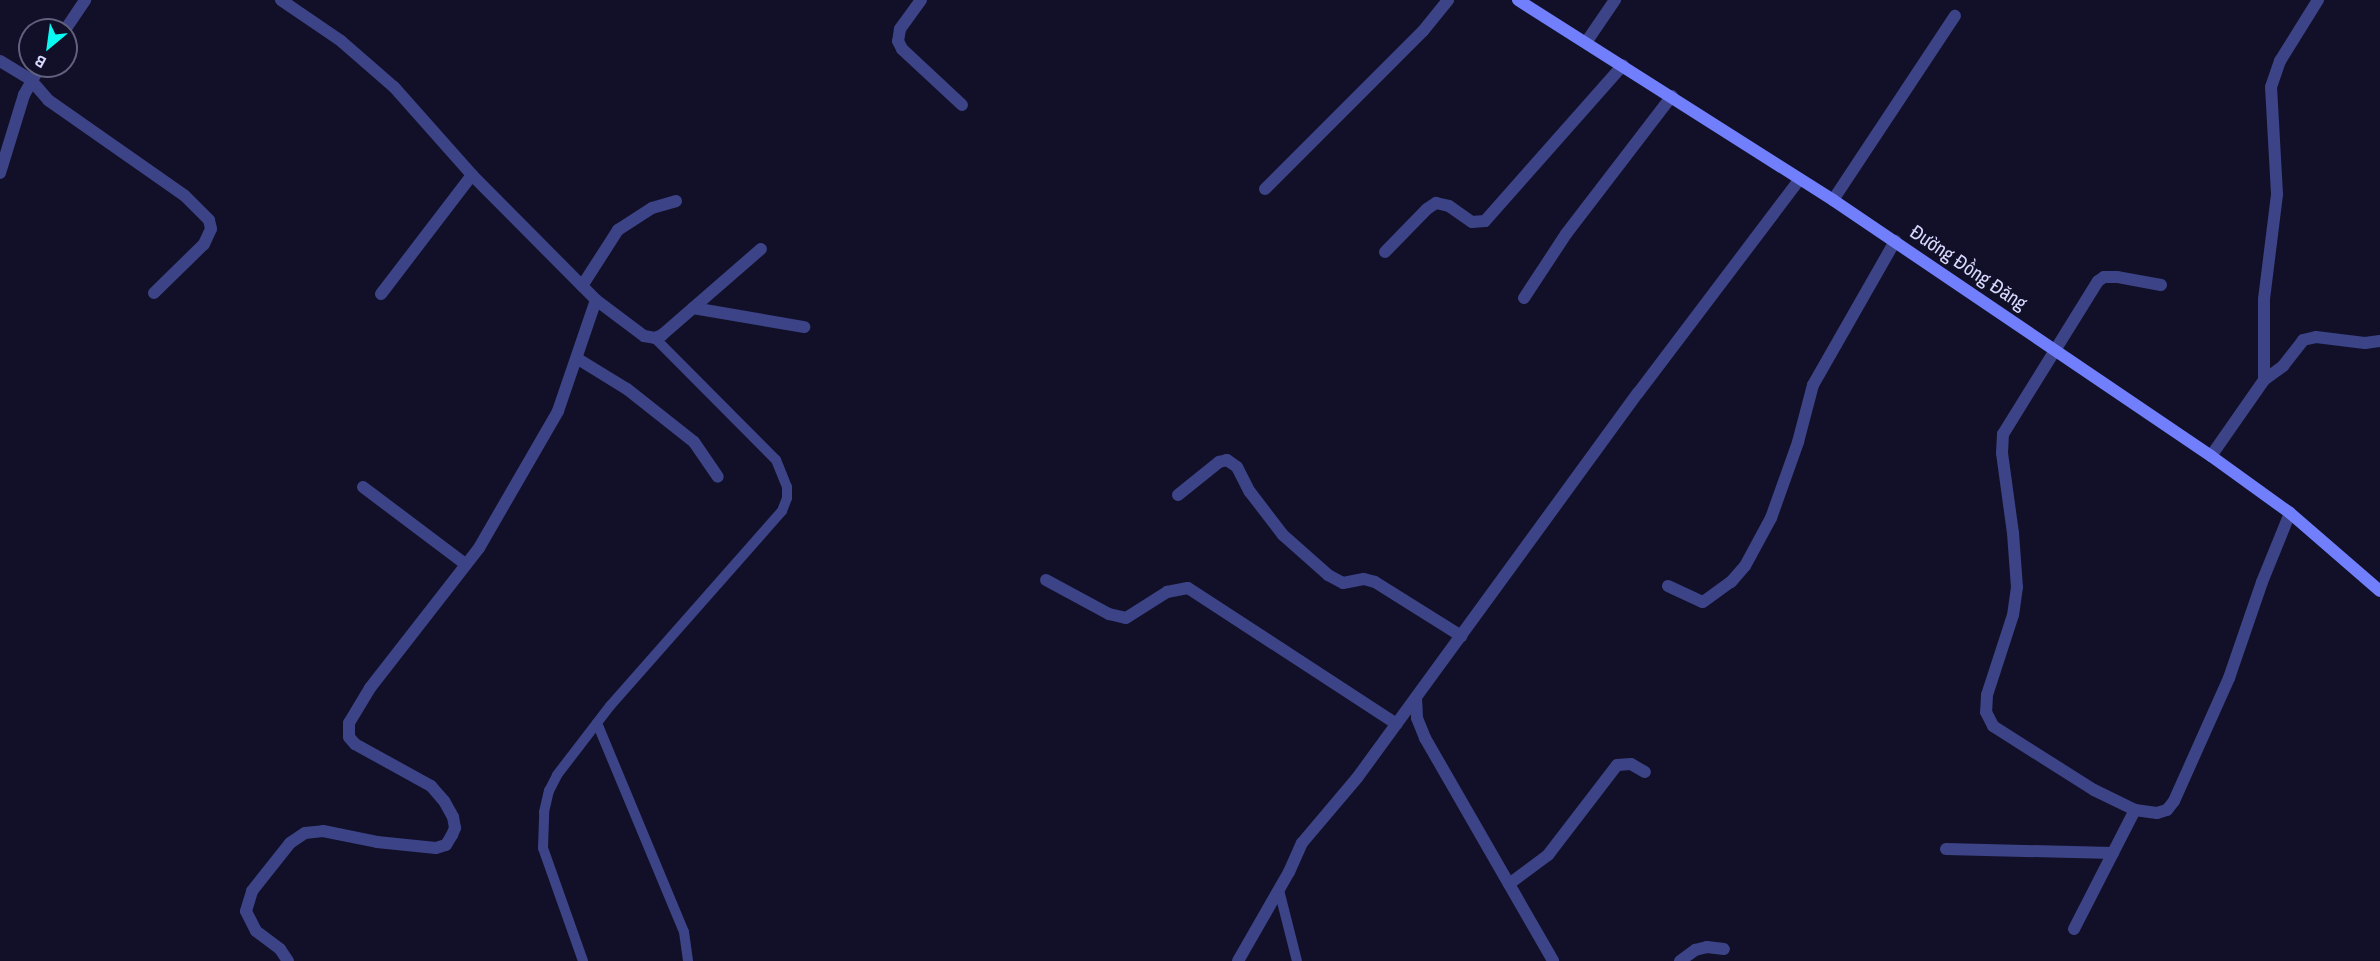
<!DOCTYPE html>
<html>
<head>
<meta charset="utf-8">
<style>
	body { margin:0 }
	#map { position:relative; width:2380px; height:961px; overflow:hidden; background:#111028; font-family:"Archivo Narrow",sans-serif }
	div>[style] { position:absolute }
	.service>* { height:10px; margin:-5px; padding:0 5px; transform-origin:5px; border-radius:5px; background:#3c4386 }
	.minor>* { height:12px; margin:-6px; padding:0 6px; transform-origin:6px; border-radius:6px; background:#3c4386 }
	.secondary>* { height:12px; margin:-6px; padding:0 6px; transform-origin:6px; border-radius:6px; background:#717ffc }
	span { translate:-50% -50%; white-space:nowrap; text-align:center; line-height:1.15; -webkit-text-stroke:6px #111028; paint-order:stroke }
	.street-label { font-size:20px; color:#d8d8fe }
	.north { position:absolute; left:18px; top:18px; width:60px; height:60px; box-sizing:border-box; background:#111028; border:2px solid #61607e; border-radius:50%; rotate:209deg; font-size:16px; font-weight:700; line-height:24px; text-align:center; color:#d8d8fe }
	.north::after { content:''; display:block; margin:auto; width:21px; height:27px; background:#08faf3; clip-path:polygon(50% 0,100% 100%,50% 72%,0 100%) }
</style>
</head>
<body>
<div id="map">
	<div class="service">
		<div style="left:597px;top:723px;width:226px;rotate:67.4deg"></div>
		<div style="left:684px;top:932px;width:29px;rotate:82deg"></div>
		<div style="left:1279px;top:890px;width:73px;rotate:75.8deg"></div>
		<div style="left:583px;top:961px;width:120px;rotate:-109.5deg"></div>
		<div style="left:543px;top:848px;width:36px;rotate:-88deg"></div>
		<div style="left:544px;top:812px;width:22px;rotate:-77deg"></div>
		<div style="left:549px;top:791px;width:18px;rotate:-63deg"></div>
		<div style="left:557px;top:775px;width:87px;rotate:-52.5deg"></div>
		<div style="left:610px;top:706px;width:260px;rotate:-48.6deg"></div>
		<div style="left:782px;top:511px;width:14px;rotate:-69deg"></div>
		<div style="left:787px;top:498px;width:11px;rotate:-90deg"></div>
		<div style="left:787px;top:487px;width:29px;rotate:-112deg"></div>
		<div style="left:776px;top:460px;width:172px;rotate:-134.8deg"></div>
	</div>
	<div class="minor">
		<div style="left:281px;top:0;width:73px;rotate:34.3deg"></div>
		<div style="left:341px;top:41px;width:70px;rotate:41deg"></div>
		<div style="left:394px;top:87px;width:118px;rotate:48.4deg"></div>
		<div style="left:472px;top:175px;width:176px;rotate:45.2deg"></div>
		<div style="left:596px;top:300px;width:60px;rotate:36.9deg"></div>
		<div style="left:644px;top:336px;width:11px;rotate:10deg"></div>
		<div style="left:655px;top:338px;width:8px;rotate:-23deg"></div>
		<div style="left:662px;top:335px;width:131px;rotate:-41deg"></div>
		<div style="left:921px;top:0;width:36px;rotate:126deg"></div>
		<div style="left:900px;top:29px;width:12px;rotate:99deg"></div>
		<div style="left:898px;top:41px;width:9px;rotate:63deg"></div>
		<div style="left:902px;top:49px;width:82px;rotate:43deg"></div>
		<div style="left:65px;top:30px;width:36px;rotate:-56deg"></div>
		<div style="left:1587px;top:41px;width:50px;rotate:-55.7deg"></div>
		<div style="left:0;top:61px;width:35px;rotate:31deg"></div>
		<div style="left:30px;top:79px;width:28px;rotate:49deg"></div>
		<div style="left:48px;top:100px;width:167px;rotate:35deg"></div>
		<div style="left:185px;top:196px;width:34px;rotate:45deg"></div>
		<div style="left:209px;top:220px;width:9px;rotate:77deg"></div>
		<div style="left:211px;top:229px;width:17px;rotate:115deg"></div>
		<div style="left:204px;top:244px;width:70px;rotate:135.6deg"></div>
		<div style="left:0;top:173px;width:82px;rotate:-72.9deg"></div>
		<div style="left:24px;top:95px;width:33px;rotate:-61deg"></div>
		<div style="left:1265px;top:189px;width:223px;rotate:-45deg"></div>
		<div style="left:1423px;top:31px;width:40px;rotate:-51deg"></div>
		<div style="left:1833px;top:200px;width:221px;rotate:-56.5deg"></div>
		<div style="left:1385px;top:252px;width:60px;rotate:-45.7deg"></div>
		<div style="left:1427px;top:209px;width:11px;rotate:-34deg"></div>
		<div style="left:1436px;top:203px;width:13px;rotate:13deg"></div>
		<div style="left:1449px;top:206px;width:28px;rotate:35deg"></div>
		<div style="left:1472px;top:222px;width:13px;rotate:-4deg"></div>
		<div style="left:1485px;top:221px;width:208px;rotate:-48.5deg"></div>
		<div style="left:2161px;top:285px;width:45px;rotate:-169.7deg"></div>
		<div style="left:2117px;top:277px;width:13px;rotate:180deg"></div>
		<div style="left:2104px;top:277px;width:7px;rotate:146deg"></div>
		<div style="left:2098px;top:281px;width:180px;rotate:121.8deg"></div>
		<div style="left:2003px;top:434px;width:19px;rotate:93deg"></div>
		<div style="left:2002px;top:453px;width:81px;rotate:82.2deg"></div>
		<div style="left:2013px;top:533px;width:54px;rotate:85.8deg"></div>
		<div style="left:2017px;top:587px;width:28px;rotate:98deg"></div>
		<div style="left:2013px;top:615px;width:84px;rotate:108deg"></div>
		<div style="left:1987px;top:695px;width:17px;rotate:93deg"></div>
		<div style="left:1986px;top:712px;width:16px;rotate:63deg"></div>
		<div style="left:1993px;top:726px;width:120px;rotate:32.4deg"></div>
		<div style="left:2094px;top:790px;width:46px;rotate:26deg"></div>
		<div style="left:2135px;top:810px;width:22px;rotate:8deg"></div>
		<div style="left:2157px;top:813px;width:10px;rotate:-17deg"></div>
		<div style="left:2167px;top:810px;width:11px;rotate:-52deg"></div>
		<div style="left:2174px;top:801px;width:135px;rotate:-65.9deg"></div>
		<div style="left:2229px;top:678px;width:102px;rotate:-71deg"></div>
		<div style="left:2262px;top:582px;width:74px;rotate:-67.9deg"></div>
		<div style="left:582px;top:286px;width:67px;rotate:-57.3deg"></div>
		<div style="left:618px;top:230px;width:40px;rotate:-32.9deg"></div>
		<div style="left:652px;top:208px;width:25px;rotate:-16deg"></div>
		<div style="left:381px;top:294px;width:150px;rotate:-52.6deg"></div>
		<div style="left:1524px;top:298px;width:77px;rotate:-56.7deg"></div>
		<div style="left:1566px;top:234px;width:174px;rotate:-52.5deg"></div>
		<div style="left:693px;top:308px;width:113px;rotate:9.7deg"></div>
		<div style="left:578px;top:359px;width:57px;rotate:31.5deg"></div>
		<div style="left:627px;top:389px;width:85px;rotate:38.3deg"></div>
		<div style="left:694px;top:442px;width:42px;rotate:55.6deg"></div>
		<div style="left:2264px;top:380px;width:81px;rotate:-90deg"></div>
		<div style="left:2264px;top:299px;width:106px;rotate:-82.9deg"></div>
		<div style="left:2277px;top:194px;width:107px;rotate:-93.2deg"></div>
		<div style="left:2271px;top:87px;width:28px;rotate:-71deg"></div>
		<div style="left:2280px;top:61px;width:72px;rotate:-58.1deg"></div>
		<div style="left:2211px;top:456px;width:93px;rotate:-55.1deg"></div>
		<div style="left:2264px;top:380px;width:24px;rotate:-36deg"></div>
		<div style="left:2283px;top:366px;width:33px;rotate:-52deg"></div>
		<div style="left:2303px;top:340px;width:13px;rotate:-13deg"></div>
		<div style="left:2316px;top:337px;width:49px;rotate:7deg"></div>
		<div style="left:2365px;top:343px;width:15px;rotate:-8deg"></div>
		<div style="left:363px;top:487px;width:128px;rotate:37deg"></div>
		<div style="left:1178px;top:495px;width:53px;rotate:-38.8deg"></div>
		<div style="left:1219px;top:462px;width:8px;rotate:-14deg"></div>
		<div style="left:1227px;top:460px;width:12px;rotate:35deg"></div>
		<div style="left:1237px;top:467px;width:28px;rotate:63deg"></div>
		<div style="left:1250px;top:492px;width:54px;rotate:52.5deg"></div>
		<div style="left:1283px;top:535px;width:60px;rotate:41.6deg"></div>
		<div style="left:1328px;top:575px;width:17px;rotate:28deg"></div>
		<div style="left:1343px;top:583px;width:21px;rotate:-11deg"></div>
		<div style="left:1364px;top:579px;width:11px;rotate:15deg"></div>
		<div style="left:1375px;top:582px;width:102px;rotate:32.1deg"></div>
		<div style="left:1046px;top:580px;width:72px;rotate:28.4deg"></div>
		<div style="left:1109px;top:614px;width:17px;rotate:13deg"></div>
		<div style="left:1126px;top:618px;width:49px;rotate:-32.4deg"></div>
		<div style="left:1167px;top:592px;width:21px;rotate:-11deg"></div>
		<div style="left:1188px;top:588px;width:249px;rotate:33.1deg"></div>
		<div style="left:1668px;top:586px;width:38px;rotate:25deg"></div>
		<div style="left:1703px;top:602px;width:34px;rotate:-36deg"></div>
		<div style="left:1731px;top:582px;width:21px;rotate:-49deg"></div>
		<div style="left:1745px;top:566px;width:55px;rotate:-61.6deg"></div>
		<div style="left:1771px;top:518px;width:81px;rotate:-70.4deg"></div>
		<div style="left:1798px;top:442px;width:59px;rotate:-75.3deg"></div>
		<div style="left:1813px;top:385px;width:166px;rotate:-60.3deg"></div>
		<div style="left:1416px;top:698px;width:20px;rotate:87deg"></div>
		<div style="left:1417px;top:718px;width:22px;rotate:68deg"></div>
		<div style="left:1425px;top:738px;width:257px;rotate:60.1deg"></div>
		<div style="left:1946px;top:849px;width:167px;rotate:1.4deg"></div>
		<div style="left:1509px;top:884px;width:49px;rotate:-36.6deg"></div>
		<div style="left:1548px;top:855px;width:113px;rotate:-52.5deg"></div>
		<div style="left:1617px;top:765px;width:14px;rotate:-4deg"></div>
		<div style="left:1631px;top:764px;width:16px;rotate:30deg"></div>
		<div style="left:2074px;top:929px;width:134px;rotate:-62.9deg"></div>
		<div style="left:288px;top:961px;width:14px;rotate:-124deg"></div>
		<div style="left:280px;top:949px;width:30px;rotate:-143deg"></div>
		<div style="left:256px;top:931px;width:22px;rotate:-117deg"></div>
		<div style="left:246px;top:911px;width:21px;rotate:-73deg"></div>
		<div style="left:252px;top:891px;width:61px;rotate:-51.6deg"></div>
		<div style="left:290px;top:843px;width:18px;rotate:-34deg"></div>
		<div style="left:305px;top:833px;width:18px;rotate:-6deg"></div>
		<div style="left:323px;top:831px;width:55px;rotate:11.5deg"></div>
		<div style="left:377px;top:842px;width:59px;rotate:5.8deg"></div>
		<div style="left:436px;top:848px;width:10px;rotate:-17deg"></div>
		<div style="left:446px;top:845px;width:12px;rotate:-59deg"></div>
		<div style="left:452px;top:835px;width:8px;rotate:-67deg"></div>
		<div style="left:455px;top:828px;width:11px;rotate:-100deg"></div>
		<div style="left:453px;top:817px;width:18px;rotate:-119deg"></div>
		<div style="left:444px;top:801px;width:20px;rotate:-131deg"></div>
		<div style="left:431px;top:786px;width:87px;rotate:-151.1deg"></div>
		<div style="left:355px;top:744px;width:9px;rotate:-131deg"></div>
		<div style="left:349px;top:737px;width:14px;rotate:-90deg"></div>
		<div style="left:349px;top:723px;width:41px;rotate:-59deg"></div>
		<div style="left:370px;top:688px;width:177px;rotate:-52.1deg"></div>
		<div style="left:479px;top:548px;width:158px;rotate:-60deg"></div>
		<div style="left:558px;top:411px;width:117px;rotate:-71.1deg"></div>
		<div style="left:1238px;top:961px;width:103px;rotate:-60.2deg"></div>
		<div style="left:1289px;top:872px;width:32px;rotate:-66deg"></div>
		<div style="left:1302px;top:843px;width:85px;rotate:-49.8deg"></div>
		<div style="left:1357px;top:778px;width:477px;rotate:-53.9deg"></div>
		<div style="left:1638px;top:393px;width:268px;rotate:-52.9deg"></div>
		<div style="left:1680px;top:961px;width:19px;rotate:-36deg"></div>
		<div style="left:1695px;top:950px;width:12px;rotate:-14deg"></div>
		<div style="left:1707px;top:947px;width:17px;rotate:7deg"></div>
	</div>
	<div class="secondary">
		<div style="left:1518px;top:0;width:373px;rotate:32.4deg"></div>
		<div style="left:1833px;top:200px;width:457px;rotate:34.1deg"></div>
		<div style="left:2211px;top:456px;width:97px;rotate:35.8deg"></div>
		<div style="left:2290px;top:513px;width:119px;rotate:40.9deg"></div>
	</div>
	<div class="street-label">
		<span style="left:1969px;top:267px;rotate:34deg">Đường Đồng Đăng</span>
	</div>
	<div class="north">B</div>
</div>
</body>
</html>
